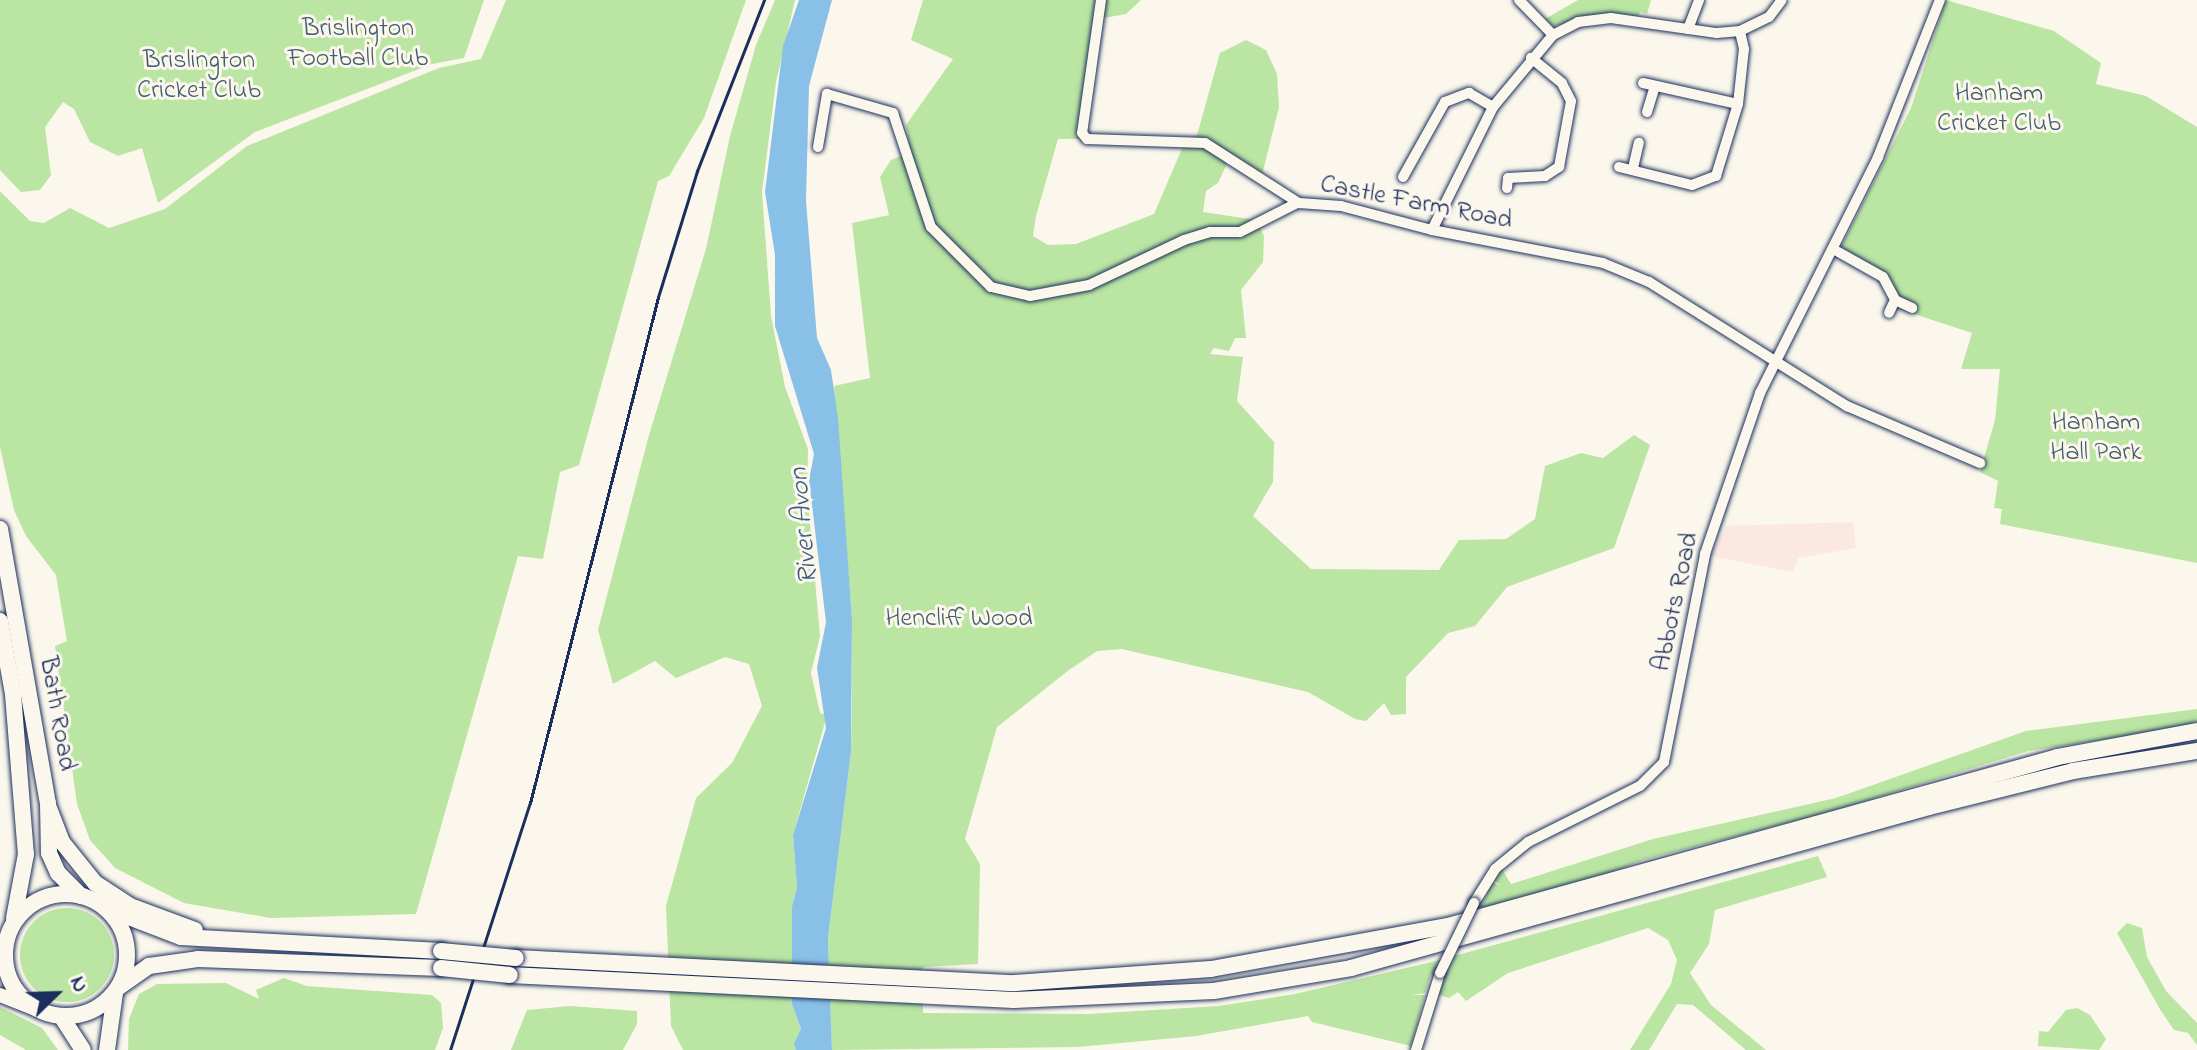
<!DOCTYPE html>
<html>
<head>
<meta charset="utf-8">
<style>
	body { margin:0 }
	#map { position:relative; width:2197px; height:1050px; overflow:hidden; background:#fbf7ec; font-family:"Indie Flower",sans-serif }
	div>[style] { position:absolute }
	.built>* { inset:0; background:#fbe9e1 }
	.green>* { inset:0; background:#bae5a2 }
	.round { border-radius:50% }
	.water>* { inset:0; background:#89c0e7 }
	.roads { filter:drop-shadow(0 0 2px #1b2f5e) drop-shadow(0 0 2px #1b2f5e) }
	.minor>* { height:10px; margin:-5px; padding:0 5px; transform-origin:5px; border-radius:5px; background:#fbf7ec }
	.major>* { height:14px; margin:-7px; padding:0 7px; transform-origin:7px; border-radius:7px; background:#fbf7ec }
	.highway>* { height:16px; margin:-8px; padding:0 8px; transform-origin:8px; border-radius:8px; background:#fbf7ec }
	.highway>.ring { margin:-8px; padding:0; box-sizing:content-box; background:none; border:16px solid #fbf7ec; border-radius:50% }
	.rail>* { height:3px; margin:-1.5px; padding:0 1.5px; transform-origin:1.5px; border-radius:1.5px; background:#1b2f5e }
	.bridges { filter:drop-shadow(0 0 2px #1b2f5e) drop-shadow(0 0 2px #1b2f5e) }
	.minor-bridge>* { height:10px; margin:-5px; padding:0 5px; transform-origin:5px; border-radius:5px; background:#fbf7ec }
	.highway-bridge>* { height:16px; margin:-8px; padding:0 8px; transform-origin:8px; border-radius:8px; background:#fbf7ec }
	span { translate:-50% -50%; white-space:nowrap; text-align:center; line-height:1.15; -webkit-text-stroke:6px #fbf7ec; paint-order:stroke }
	.park-label { font-size:26px; color:#435c6f }
	.street-label { font-size:26px; color:#1b2f5e }
	.water-label { font-size:28px; color:#3c5a87; font-style:italic }
	.north { position:absolute; left:16px; top:954px; width:80px; height:80px; -webkit-text-stroke:6px #fbf7ec; paint-order:stroke; rotate:67deg; font-size:22px; font-weight:700; line-height:32px; text-align:center; color:#1b2f5e }
	.north::after { content:''; display:block; margin:auto; width:28px; height:36px; background:#1b2f5e; clip-path:polygon(50% 0,100% 100%,50% 72%,0 100%) }
</style>
</head>
<body>
<div id="map">
	<div class="built">
		<div style="clip-path:polygon(1853px 522px,1856px 548px,1798px 558px,1793px 572px,1710px 556px,1727px 526px)"></div>
	</div>
	<div class="green">
		<div style="clip-path:polygon(0 0,484px 0,464px 58px,432px 64px,255px 132px,158px 203px,142px 148px,118px 156px,90px 142px,74px 109px,63px 102px,45px 127px,51px 175px,40px 190px,21px 192px,0 170px)"></div>
		<div style="clip-path:polygon(506px 0,746px 0,704px 118px,669px 176px,658px 181px,579px 465px,560px 472px,543px 559px,518px 556px,416px 914px,271px 918px,184px 903px,115px 868px,90px 840px,77px 804px,55px 646px,67px 641px,56px 575px,26px 536px,14px 510px,0 447px,0 191px,30px 221px,44px 223px,70px 208px,109px 228px,165px 209px,247px 146px,439px 68px,481px 59px)"></div>
		<div style="clip-path:polygon(775px 0,795px 0,776px 82px,762px 192px,771px 316px,785px 387px,808px 449px,807px 490px,820px 636px,811px 673px,820px 713px,827px 715px,793px 835px,797px 888px,792px 906px,792px 1004px,801px 1029px,796px 1050px,683px 1050px,671px 1026px,666px 906px,696px 798px,732px 763px,762px 706px,749px 664px,725px 657px,676px 678px,655px 661px,613px 684px,598px 630px,649px 435px,706px 249px,730px 136px,756px 45px)"></div>
		<div style="clip-path:polygon(923px 0,1141px 0,1126px 14px,1098px 19px,1079px 139px,1058px 139px,1036px 216px,1033px 236px,1048px 245px,1076px 244px,1154px 214px,1186px 139px,1197px 135px,1220px 53px,1246px 40px,1266px 50px,1277px 74px,1279px 107px,1262px 175px,1230px 157px,1218px 183px,1206px 191px,1203px 212px,1256px 220px,1264px 236px,1263px 262px,1241px 290px,1246px 338px,1235px 338px,1229px 351px,1214px 348px,1210px 354px,1243px 357px,1237px 401px,1274px 442px,1273px 482px,1253px 516px,1311px 569px,1439px 570px,1459px 540px,1506px 539px,1535px 519px,1545px 466px,1581px 453px,1603px 458px,1634px 435px,1650px 445px,1614px 548px,1507px 587px,1475px 626px,1448px 633px,1406px 677px,1406px 714px,1391px 715px,1384px 703px,1366px 721px,1355px 719px,1308px 692px,1122px 649px,1097px 651px,1069px 670px,997px 727px,965px 839px,980px 864px,978px 964px,923px 967px,923px 1013px,1088px 1014px,1219px 1006px,1295px 994px,1436px 961px,1818px 856px,1827px 877px,1715px 910px,1709px 944px,1690px 973px,1711px 1005px,1766px 1050px,1746px 1050px,1693px 1005px,1677px 1004px,1649px 1050px,1630px 1050px,1671px 984px,1677px 960px,1668px 940px,1648px 928px,1508px 973px,1466px 1001px,1458px 992px,1449px 998px,1437px 994px,1444px 973px,1431px 975px,1425px 993px,1412px 995px,1425px 995px,1411px 1046px,1312px 1022px,1308px 1016px,1196px 1036px,1078px 1047px,832px 1050px,828px 938px,851px 752px,852px 703px,852px 620px,834px 386px,870px 378px,852px 223px,889px 215px,880px 177px,891px 160px,910px 152px,906px 125px,953px 59px,911px 40px)"></div>
		<div style="clip-path:polygon(1578px 0,1651px 0,1647px 14px,1640px 12px,1638px 17px,1605px 14px,1554px 26px,1545px 19px)"></div>
		<div style="clip-path:polygon(1946px 0,2054px 31px,2101px 63px,2096px 84px,2146px 96px,2197px 127px,2197px 563px,2000px 524px,2002px 509px,1994px 508px,1998px 481px,1980px 472px,1995px 420px,2000px 369px,1961px 369px,1972px 333px,1899px 309px,1890px 287px,1873px 267px,1841px 247px,1911px 108px)"></div>
		<div style="clip-path:polygon(2197px 709px,2197px 725px,2028px 751px,1826px 813px,1643px 860px,1581px 884px,1479px 912px,1492px 883px,1500px 885px,1494px 880px,1502px 869px,1511px 884px,1653px 839px,1836px 798px,2026px 731px)"></div>
		<div class="round" style="left:20px;top:908px;width:94px;height:94px"></div>
		<div style="clip-path:polygon(2127px 923px,2142px 928px,2147px 957px,2166px 991px,2197px 1023px,2197px 1045px,2188px 1033px,2174px 1030px,2161px 1011px,2117px 933px)"></div>
		<div style="clip-path:polygon(284px 978px,307px 986px,432px 995px,441px 1003px,443px 1028px,435px 1050px,128px 1050px,129px 1019px,139px 994px,157px 984px,226px 983px,259px 999px,256px 990px)"></div>
		<div style="clip-path:polygon(570px 1006px,637px 1011px,637px 1024px,623px 1050px,511px 1050px,527px 1010px)"></div>
		<div style="clip-path:polygon(0 1007px,42px 1028px,58px 1050px,26px 1050px,0 1035px)"></div>
		<div style="clip-path:polygon(2077px 1008px,2090px 1015px,2106px 1039px,2099px 1050px,2038px 1046px,2039px 1031px,2048px 1032px,2066px 1010px)"></div>
	</div>
	<div class="water">
		<div style="clip-path:polygon(799px 0,832px 0,809px 86px,806px 201px,817px 338px,831px 370px,838px 418px,852px 620px,851px 752px,828px 938px,832px 1050px,796px 1050px,794px 1044px,801px 1029px,792px 1004px,792px 906px,797px 888px,793px 835px,826px 728px,817px 668px,826px 622px,809px 480px,814px 454px,775px 326px,775px 255px,765px 192px,783px 46px)"></div>
	</div>
	<div class="roads">
		<div class="minor">
			<div style="left:1101px;top:0;width:134px;rotate:98.1deg"></div>
			<div style="left:1082px;top:133px;width:8px;rotate:50deg"></div>
			<div style="left:1087px;top:139px;width:118px;rotate:1.9deg"></div>
			<div style="left:1205px;top:143px;width:112px;rotate:32.6deg"></div>
			<div style="left:1299px;top:203px;width:42px;rotate:4.1deg"></div>
			<div style="left:1341px;top:206px;width:94px;rotate:14.8deg"></div>
			<div style="left:1432px;top:230px;width:174px;rotate:10.9deg"></div>
			<div style="left:1603px;top:263px;width:50px;rotate:22.4deg"></div>
			<div style="left:1649px;top:282px;width:234px;rotate:32.1deg"></div>
			<div style="left:1847px;top:406px;width:145px;rotate:23.2deg"></div>
			<div style="left:1519px;top:0;width:49px;rotate:45.8deg"></div>
			<div style="left:1688px;top:29px;width:31px;rotate:-69deg"></div>
			<div style="left:1643px;top:83px;width:97px;rotate:12.5deg"></div>
			<div style="left:1647px;top:112px;width:27px;rotate:-73deg"></div>
			<div style="left:818px;top:147px;width:54px;rotate:-80.4deg"></div>
			<div style="left:827px;top:94px;width:69px;rotate:16.1deg"></div>
			<div style="left:893px;top:113px;width:120px;rotate:71.6deg"></div>
			<div style="left:931px;top:227px;width:85px;rotate:45deg"></div>
			<div style="left:991px;top:287px;width:40px;rotate:13deg"></div>
			<div style="left:1030px;top:296px;width:60px;rotate:-10.6deg"></div>
			<div style="left:1089px;top:285px;width:105px;rotate:-25.3deg"></div>
			<div style="left:1184px;top:240px;width:27px;rotate:-17deg"></div>
			<div style="left:1210px;top:232px;width:30px"></div>
			<div style="left:1240px;top:232px;width:64px;rotate:-27deg"></div>
			<div style="left:1619px;top:167px;width:75px;rotate:13.9deg"></div>
			<div style="left:1692px;top:185px;width:26px;rotate:-21deg"></div>
			<div style="left:1716px;top:176px;width:75px;rotate:-73deg"></div>
			<div style="left:1738px;top:104px;width:55px;rotate:-83.8deg"></div>
			<div style="left:1744px;top:49px;width:18px;rotate:-103deg"></div>
			<div style="left:1633px;top:168px;width:26px;rotate:-77deg"></div>
			<div style="left:1403px;top:177px;width:86px;rotate:-60.8deg"></div>
			<div style="left:1445px;top:102px;width:26px;rotate:-21deg"></div>
			<div style="left:1469px;top:93px;width:28px;rotate:30deg"></div>
			<div style="left:1507px;top:188px;width:10px;rotate:-84deg"></div>
			<div style="left:1508px;top:178px;width:37px;rotate:-3deg"></div>
			<div style="left:1545px;top:176px;width:17px;rotate:-33deg"></div>
			<div style="left:1559px;top:167px;width:67px;rotate:-79.7deg"></div>
			<div style="left:1571px;top:101px;width:20px;rotate:-117deg"></div>
			<div style="left:1562px;top:83px;width:40px;rotate:-141deg"></div>
			<div style="left:1432px;top:230px;width:137px;rotate:-63.6deg"></div>
			<div style="left:1493px;top:107px;width:94px;rotate:-50.2deg"></div>
			<div style="left:1553px;top:35px;width:28px;rotate:-27deg"></div>
			<div style="left:1578px;top:22px;width:33px;rotate:-7deg"></div>
			<div style="left:1611px;top:18px;width:107px;rotate:8.1deg"></div>
			<div style="left:1717px;top:33px;width:23px;rotate:-5deg"></div>
			<div style="left:1740px;top:31px;width:32px;rotate:-26deg"></div>
			<div style="left:1769px;top:17px;width:21px;rotate:-53deg"></div>
			<div style="left:1833px;top:249px;width:57px;rotate:29.2deg"></div>
			<div style="left:1883px;top:277px;width:26px;rotate:62deg"></div>
			<div style="left:1895px;top:300px;width:14px;rotate:115deg"></div>
			<div style="left:1895px;top:300px;width:19px;rotate:25deg"></div>
			<div style="left:1474px;top:903px;width:40px;rotate:-58deg"></div>
			<div style="left:1495px;top:869px;width:43px;rotate:-39.3deg"></div>
			<div style="left:1528px;top:842px;width:125px;rotate:-26.6deg"></div>
			<div style="left:1640px;top:786px;width:34px;rotate:-45deg"></div>
			<div style="left:1664px;top:762px;width:212px;rotate:-78.8deg"></div>
			<div style="left:1705px;top:554px;width:170px;rotate:-71.1deg"></div>
			<div style="left:1760px;top:393px;width:264px;rotate:-63.4deg"></div>
			<div style="left:1878px;top:157px;width:169px;rotate:-68.5deg"></div>
			<div style="left:1416px;top:1050px;width:81px;rotate:-72.7deg"></div>
		</div>
		<div class="major">
			<div style="left:0;top:950px;width:13px;rotate:-58deg"></div>
			<div style="left:0;top:995px;width:41px;rotate:21.5deg"></div>
		</div>
		<div class="highway">
			<div style="left:0;top:529px;width:278px;rotate:80.1deg"></div>
			<div style="left:48px;top:803px;width:50px;rotate:88.9deg"></div>
			<div style="left:49px;top:853px;width:22px;rotate:66deg"></div>
			<div style="left:58px;top:873px;width:33px;rotate:45deg"></div>
			<div style="left:0;top:621px;width:74px;rotate:79.9deg"></div>
			<div style="left:13px;top:694px;width:161px;rotate:85.4deg"></div>
			<div style="left:26px;top:854px;width:65px;rotate:100.6deg"></div>
			<div style="left:49px;top:808px;width:36px;rotate:69deg"></div>
			<div style="left:62px;top:842px;width:53px;rotate:51.2deg"></div>
			<div style="left:95px;top:883px;width:42px;rotate:33.3deg"></div>
			<div style="left:130px;top:906px;width:69px;rotate:20.3deg"></div>
			<div class="ring" style="left:5px;top:894px;width:106px;height:106px"></div>
			<div style="left:108px;top:909px;width:78px;rotate:21deg"></div>
			<div style="left:181px;top:937px;width:260px;rotate:3.1deg"></div>
			<div style="left:516px;top:958px;width:500px;rotate:2.9deg"></div>
			<div style="left:1015px;top:983px;width:196px;rotate:-4.1deg"></div>
			<div style="left:1211px;top:969px;width:241px;rotate:-10.3deg"></div>
			<div style="left:1448px;top:926px;width:633px;rotate:-15.49deg"></div>
			<div style="left:2058px;top:757px;width:141px;rotate:-10.6deg"></div>
			<div style="left:510px;top:975px;width:505px;rotate:2.84deg"></div>
			<div style="left:1014px;top:1000px;width:200px;rotate:-2.6deg"></div>
			<div style="left:1214px;top:991px;width:139px;rotate:-9.5deg"></div>
			<div style="left:1351px;top:968px;width:600px;rotate:-15.57deg"></div>
			<div style="left:1929px;top:807px;width:148px;rotate:-14deg"></div>
			<div style="left:2073px;top:771px;width:126px;rotate:-9.2deg"></div>
			<div style="left:119px;top:987px;width:37px;rotate:-35deg"></div>
			<div style="left:149px;top:966px;width:49px;rotate:-8.1deg"></div>
			<div style="left:198px;top:959px;width:243px;rotate:2.1deg"></div>
			<div style="left:61px;top:1016px;width:40px;rotate:57.1deg"></div>
			<div style="left:107px;top:1050px;width:58px;rotate:-82deg"></div>
		</div>
	</div>
	<div class="rail">
		<div style="left:450px;top:1050px;width:260px;rotate:-72.1deg"></div>
		<div style="left:530px;top:803px;width:522px;rotate:-75.8deg"></div>
		<div style="left:658px;top:297px;width:132px;rotate:-72.8deg"></div>
		<div style="left:697px;top:171px;width:184px;rotate:-68.6deg"></div>
	</div>
	<div class="bridges">
		<div class="minor-bridge">
			<div style="left:1440px;top:973px;width:78px;rotate:-64.1deg"></div>
		</div>
		<div class="highway-bridge">
			<div style="left:441px;top:951px;width:75px;rotate:5.3deg"></div>
			<div style="left:441px;top:968px;width:69px;rotate:5.8deg"></div>
		</div>
	</div>
	<div class="park-label">
		<span style="left:358px;top:45px">Brislington<br>Football Club</span>
		<span style="left:199px;top:77px">Brislington<br>Cricket Club</span>
		<span style="left:1999px;top:110px">Hanham<br>Cricket Club</span>
		<span style="left:2096px;top:439px">Hanham<br>Hall Park</span>
		<span style="left:959px;top:620px">Hencliff Wood</span>
	</div>
	<div class="street-label">
		<span style="left:1416px;top:204px;rotate:11deg">Castle Farm Road</span>
		<span style="left:1677px;top:602px;rotate:-78deg">Abbots Road</span>
		<span style="left:56px;top:714px;rotate:80deg">Bath Road</span>
	</div>
	<div class="water-label">
		<span style="left:805px;top:526px;rotate:-95deg">River Avon</span>
	</div>
	<div class="north">N</div>
</div>
</body>
</html>
